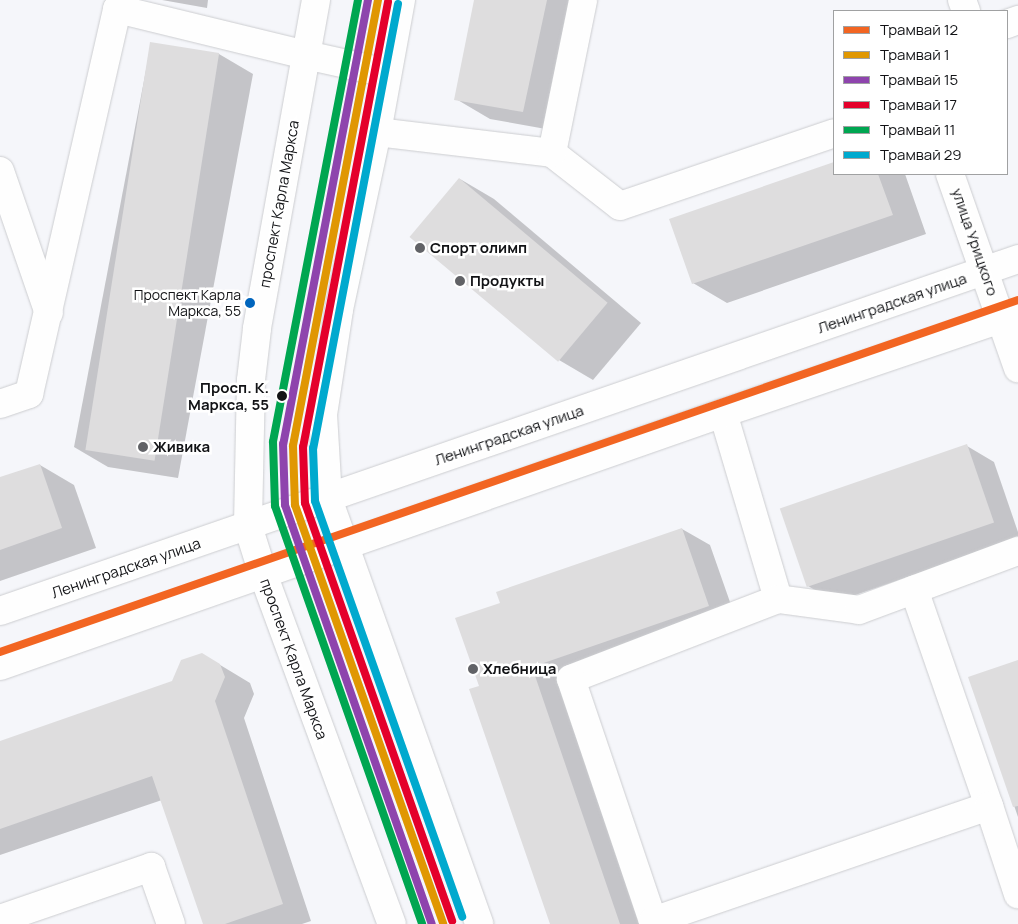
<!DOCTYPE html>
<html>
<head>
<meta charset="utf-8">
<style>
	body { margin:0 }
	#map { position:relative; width:1018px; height:924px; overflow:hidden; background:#f5f6fa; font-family:Manrope,sans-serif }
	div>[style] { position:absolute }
	.shadow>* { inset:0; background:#0003 }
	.building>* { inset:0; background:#deddde; transform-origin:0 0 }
	.roads { filter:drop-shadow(0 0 1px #cccdd0) drop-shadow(0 0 1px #cccdd0) }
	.minor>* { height:28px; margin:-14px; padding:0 14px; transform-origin:14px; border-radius:14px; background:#fefefe }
	.major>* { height:28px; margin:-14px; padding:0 14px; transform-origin:14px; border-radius:14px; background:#fefefe }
	.tram-1>* { height:8px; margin:-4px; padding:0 4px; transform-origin:4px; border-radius:4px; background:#f26522 }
	.tram-2>* { height:8px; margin:-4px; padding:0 4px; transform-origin:4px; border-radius:4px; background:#e09702 }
	.tram-3>* { height:8px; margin:-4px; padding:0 4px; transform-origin:4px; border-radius:4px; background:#8e44ad }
	.tram-4>* { height:8px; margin:-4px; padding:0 4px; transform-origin:4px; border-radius:4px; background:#e4002b }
	.tram-5>* { height:8px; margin:-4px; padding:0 4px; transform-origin:4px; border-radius:4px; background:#00a651 }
	.tram-6>* { height:8px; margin:-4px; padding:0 4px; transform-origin:4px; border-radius:4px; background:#00a9ce }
	.dots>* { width:14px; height:14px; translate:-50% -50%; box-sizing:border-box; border:2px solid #fff; border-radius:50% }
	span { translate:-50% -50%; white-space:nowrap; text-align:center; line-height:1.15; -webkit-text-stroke:5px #fff; paint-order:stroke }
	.bus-label { font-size:14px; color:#121316 }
	.right { translate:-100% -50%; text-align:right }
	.street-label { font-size:15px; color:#121316 }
	.poi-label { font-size:15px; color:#121316; font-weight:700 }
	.left { translate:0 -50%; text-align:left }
	.stop-label { font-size:15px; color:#121316; font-weight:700 }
	.legend { position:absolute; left:833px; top:10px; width:175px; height:165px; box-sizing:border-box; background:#fff; border:1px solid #a0a1a2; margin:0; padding:6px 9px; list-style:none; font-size:15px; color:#121316 }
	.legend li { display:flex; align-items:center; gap:10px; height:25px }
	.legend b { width:25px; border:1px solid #a0a1a2 }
</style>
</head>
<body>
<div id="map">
	<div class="shadow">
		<div style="clip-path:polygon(162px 0,208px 0,207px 8px)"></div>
		<div style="clip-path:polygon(475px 0,585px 0,557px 131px,490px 119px,456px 99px)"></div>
		<div style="clip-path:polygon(151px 44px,219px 54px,253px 74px,178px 478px,108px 467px,74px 447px)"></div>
		<div style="clip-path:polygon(834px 164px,834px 174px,905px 174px,926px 234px,727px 303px,693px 283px,671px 220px)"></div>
		<div style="clip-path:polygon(460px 179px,494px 199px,641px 323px,593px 380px,559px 360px)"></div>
		<div style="clip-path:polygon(967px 446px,994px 462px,1018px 532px,1018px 539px,835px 602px,808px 586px)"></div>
		<div style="clip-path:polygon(40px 465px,74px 485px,96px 548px,0 581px,0 479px)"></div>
		<div style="clip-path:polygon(682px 529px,710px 545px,737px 622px,559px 683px,642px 924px,552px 924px,480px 686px,501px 603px)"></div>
		<div style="clip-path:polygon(202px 654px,250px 683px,254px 694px,244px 718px,311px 921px,302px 924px,204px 924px,162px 800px,0 855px,0 742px,173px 682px)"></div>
		<div style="clip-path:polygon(1018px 661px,1018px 817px,970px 678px)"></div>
	</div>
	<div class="building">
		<div style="clip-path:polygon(474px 0,547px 0,523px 112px,454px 100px)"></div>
		<div style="left:150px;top:42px;width:70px;height:413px;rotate:9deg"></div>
		<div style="clip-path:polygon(834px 162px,834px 174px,878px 174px,893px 215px,692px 284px,669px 219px)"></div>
		<div style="left:459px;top:178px;width:194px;height:77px;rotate:40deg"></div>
		<div style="left:967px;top:444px;width:83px;height:198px;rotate:71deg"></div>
		<div style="clip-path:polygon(40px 464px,62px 528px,0 550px,0 477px)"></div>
		<div style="clip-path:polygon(682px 528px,709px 606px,532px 667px,620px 924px,550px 924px,469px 689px,479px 686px,455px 618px,500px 603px,496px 592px)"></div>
		<div style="clip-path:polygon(202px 653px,220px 664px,225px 677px,215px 701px,283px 904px,225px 924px,203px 924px,152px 776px,0 829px,0 741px,172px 681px,181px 660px)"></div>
		<div style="clip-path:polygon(1018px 660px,1018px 806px,1013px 807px,968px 677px)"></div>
	</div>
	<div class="roads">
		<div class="minor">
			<div style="left:962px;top:0;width:12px;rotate:70deg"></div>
			<div style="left:1007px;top:24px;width:12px;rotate:-20deg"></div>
			<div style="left:377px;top:132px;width:176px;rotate:6.8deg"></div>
			<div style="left:552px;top:153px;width:86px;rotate:37.9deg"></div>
			<div style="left:620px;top:206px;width:226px;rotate:-18.8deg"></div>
			<div style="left:552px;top:153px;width:156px;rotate:-78.5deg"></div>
			<div style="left:0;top:171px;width:150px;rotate:71deg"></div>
			<div style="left:950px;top:174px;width:206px;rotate:70.7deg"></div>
			<div style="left:0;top:404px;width:31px;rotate:-19deg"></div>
			<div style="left:29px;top:394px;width:395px;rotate:-77.1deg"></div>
			<div style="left:117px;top:9px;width:195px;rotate:13.7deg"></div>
			<div style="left:306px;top:55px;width:83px;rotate:12.5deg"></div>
			<div style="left:723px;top:413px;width:194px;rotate:73.5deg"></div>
			<div style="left:778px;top:599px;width:222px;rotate:158.9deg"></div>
			<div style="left:571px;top:679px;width:256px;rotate:71.3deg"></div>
			<div style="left:653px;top:921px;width:355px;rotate:-18.9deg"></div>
			<div style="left:989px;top:806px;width:229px;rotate:-109.1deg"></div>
			<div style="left:778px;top:599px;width:82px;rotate:7.7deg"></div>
			<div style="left:859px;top:610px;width:170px;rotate:-20.4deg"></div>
			<div style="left:989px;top:806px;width:93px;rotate:71.8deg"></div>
			<div style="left:0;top:919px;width:160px;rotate:-19deg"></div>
			<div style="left:151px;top:867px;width:60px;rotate:70.7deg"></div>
		</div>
		<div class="major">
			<div style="left:316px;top:0;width:334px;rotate:100.2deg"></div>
			<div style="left:257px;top:329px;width:51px;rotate:96.7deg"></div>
			<div style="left:251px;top:380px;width:146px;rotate:91.2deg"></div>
			<div style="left:248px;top:526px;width:50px;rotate:72.6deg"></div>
			<div style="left:263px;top:574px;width:373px;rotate:69.8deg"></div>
			<div style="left:401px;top:0;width:134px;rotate:100.3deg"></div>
			<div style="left:377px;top:132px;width:182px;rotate:102.1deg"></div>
			<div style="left:339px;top:310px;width:105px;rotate:98.7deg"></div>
			<div style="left:323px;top:414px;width:85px;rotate:86.6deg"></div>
			<div style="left:328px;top:499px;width:451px;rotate:70.4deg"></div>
			<div style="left:0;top:611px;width:1077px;rotate:-19.07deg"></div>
			<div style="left:0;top:666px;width:766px;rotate:-19.29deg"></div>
			<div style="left:723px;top:413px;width:311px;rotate:-18.7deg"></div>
		</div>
	</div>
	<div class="tram-1">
		<div style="left:0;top:652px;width:1077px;rotate:-19.07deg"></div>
	</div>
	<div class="tram-2">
		<div style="left:378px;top:0;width:454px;rotate:100.8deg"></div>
		<div style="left:293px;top:446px;width:59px;rotate:88.1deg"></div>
		<div style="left:295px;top:505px;width:444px;rotate:70.5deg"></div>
	</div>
	<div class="tram-3">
		<div style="left:368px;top:0;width:452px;rotate:100.8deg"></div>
		<div style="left:283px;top:444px;width:61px;rotate:88.1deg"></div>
		<div style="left:285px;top:505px;width:444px;rotate:70.7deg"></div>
	</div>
	<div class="tram-4">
		<div style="left:388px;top:2px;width:453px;rotate:100.8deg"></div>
		<div style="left:303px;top:447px;width:56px;rotate:88deg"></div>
		<div style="left:305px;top:503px;width:443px;rotate:70.6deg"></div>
	</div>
	<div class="tram-5">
		<div style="left:358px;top:0;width:450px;rotate:100.9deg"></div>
		<div style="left:273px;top:442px;width:64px;rotate:88.2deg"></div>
		<div style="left:275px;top:506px;width:443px;rotate:70.6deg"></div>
	</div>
	<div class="tram-6">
		<div style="left:398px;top:4px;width:452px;rotate:100.8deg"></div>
		<div style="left:313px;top:448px;width:53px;rotate:87.8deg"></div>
		<div style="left:315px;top:501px;width:441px;rotate:70.5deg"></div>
	</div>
	<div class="dots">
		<div style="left:420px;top:248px;background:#616266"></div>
		<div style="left:460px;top:281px;background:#616266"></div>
		<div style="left:250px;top:303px;background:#0065bd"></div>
		<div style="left:282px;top:396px;background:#121316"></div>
		<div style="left:143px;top:447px;background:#616266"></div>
		<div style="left:473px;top:669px;background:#616266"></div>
	</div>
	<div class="bus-label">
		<span class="right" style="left:241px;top:303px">Проспект Карла<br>Маркса, 55</span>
	</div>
	<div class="street-label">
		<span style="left:279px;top:204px;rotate:-80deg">проспект Карла Маркса</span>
		<span style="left:975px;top:242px;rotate:71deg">улица Урицкого</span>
		<span style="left:892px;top:303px;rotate:-19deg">Ленинградская улица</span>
		<span style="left:509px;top:435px;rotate:-19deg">Ленинградская улица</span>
		<span style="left:126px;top:568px;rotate:-19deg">Ленинградская улица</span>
		<span style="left:294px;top:659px;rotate:70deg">проспект Карла Маркса</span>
	</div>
	<div class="poi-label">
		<span class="left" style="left:430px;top:248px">Спорт олимп</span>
		<span class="left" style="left:470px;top:281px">Продукты</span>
		<span class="left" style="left:153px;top:447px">Живика</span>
		<span class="left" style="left:483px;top:669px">Хлебница</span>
	</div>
	<div class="stop-label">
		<span class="right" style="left:269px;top:396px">Просп. К.<br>Маркса, 55</span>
	</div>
	<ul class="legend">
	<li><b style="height:6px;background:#f26522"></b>Трамвай 12</li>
	<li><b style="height:6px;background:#e09702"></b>Трамвай 1</li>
	<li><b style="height:6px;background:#8e44ad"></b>Трамвай 15</li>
	<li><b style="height:6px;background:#e4002b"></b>Трамвай 17</li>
	<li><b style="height:6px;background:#00a651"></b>Трамвай 11</li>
	<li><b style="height:6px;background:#00a9ce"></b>Трамвай 29</li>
	</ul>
</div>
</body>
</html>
